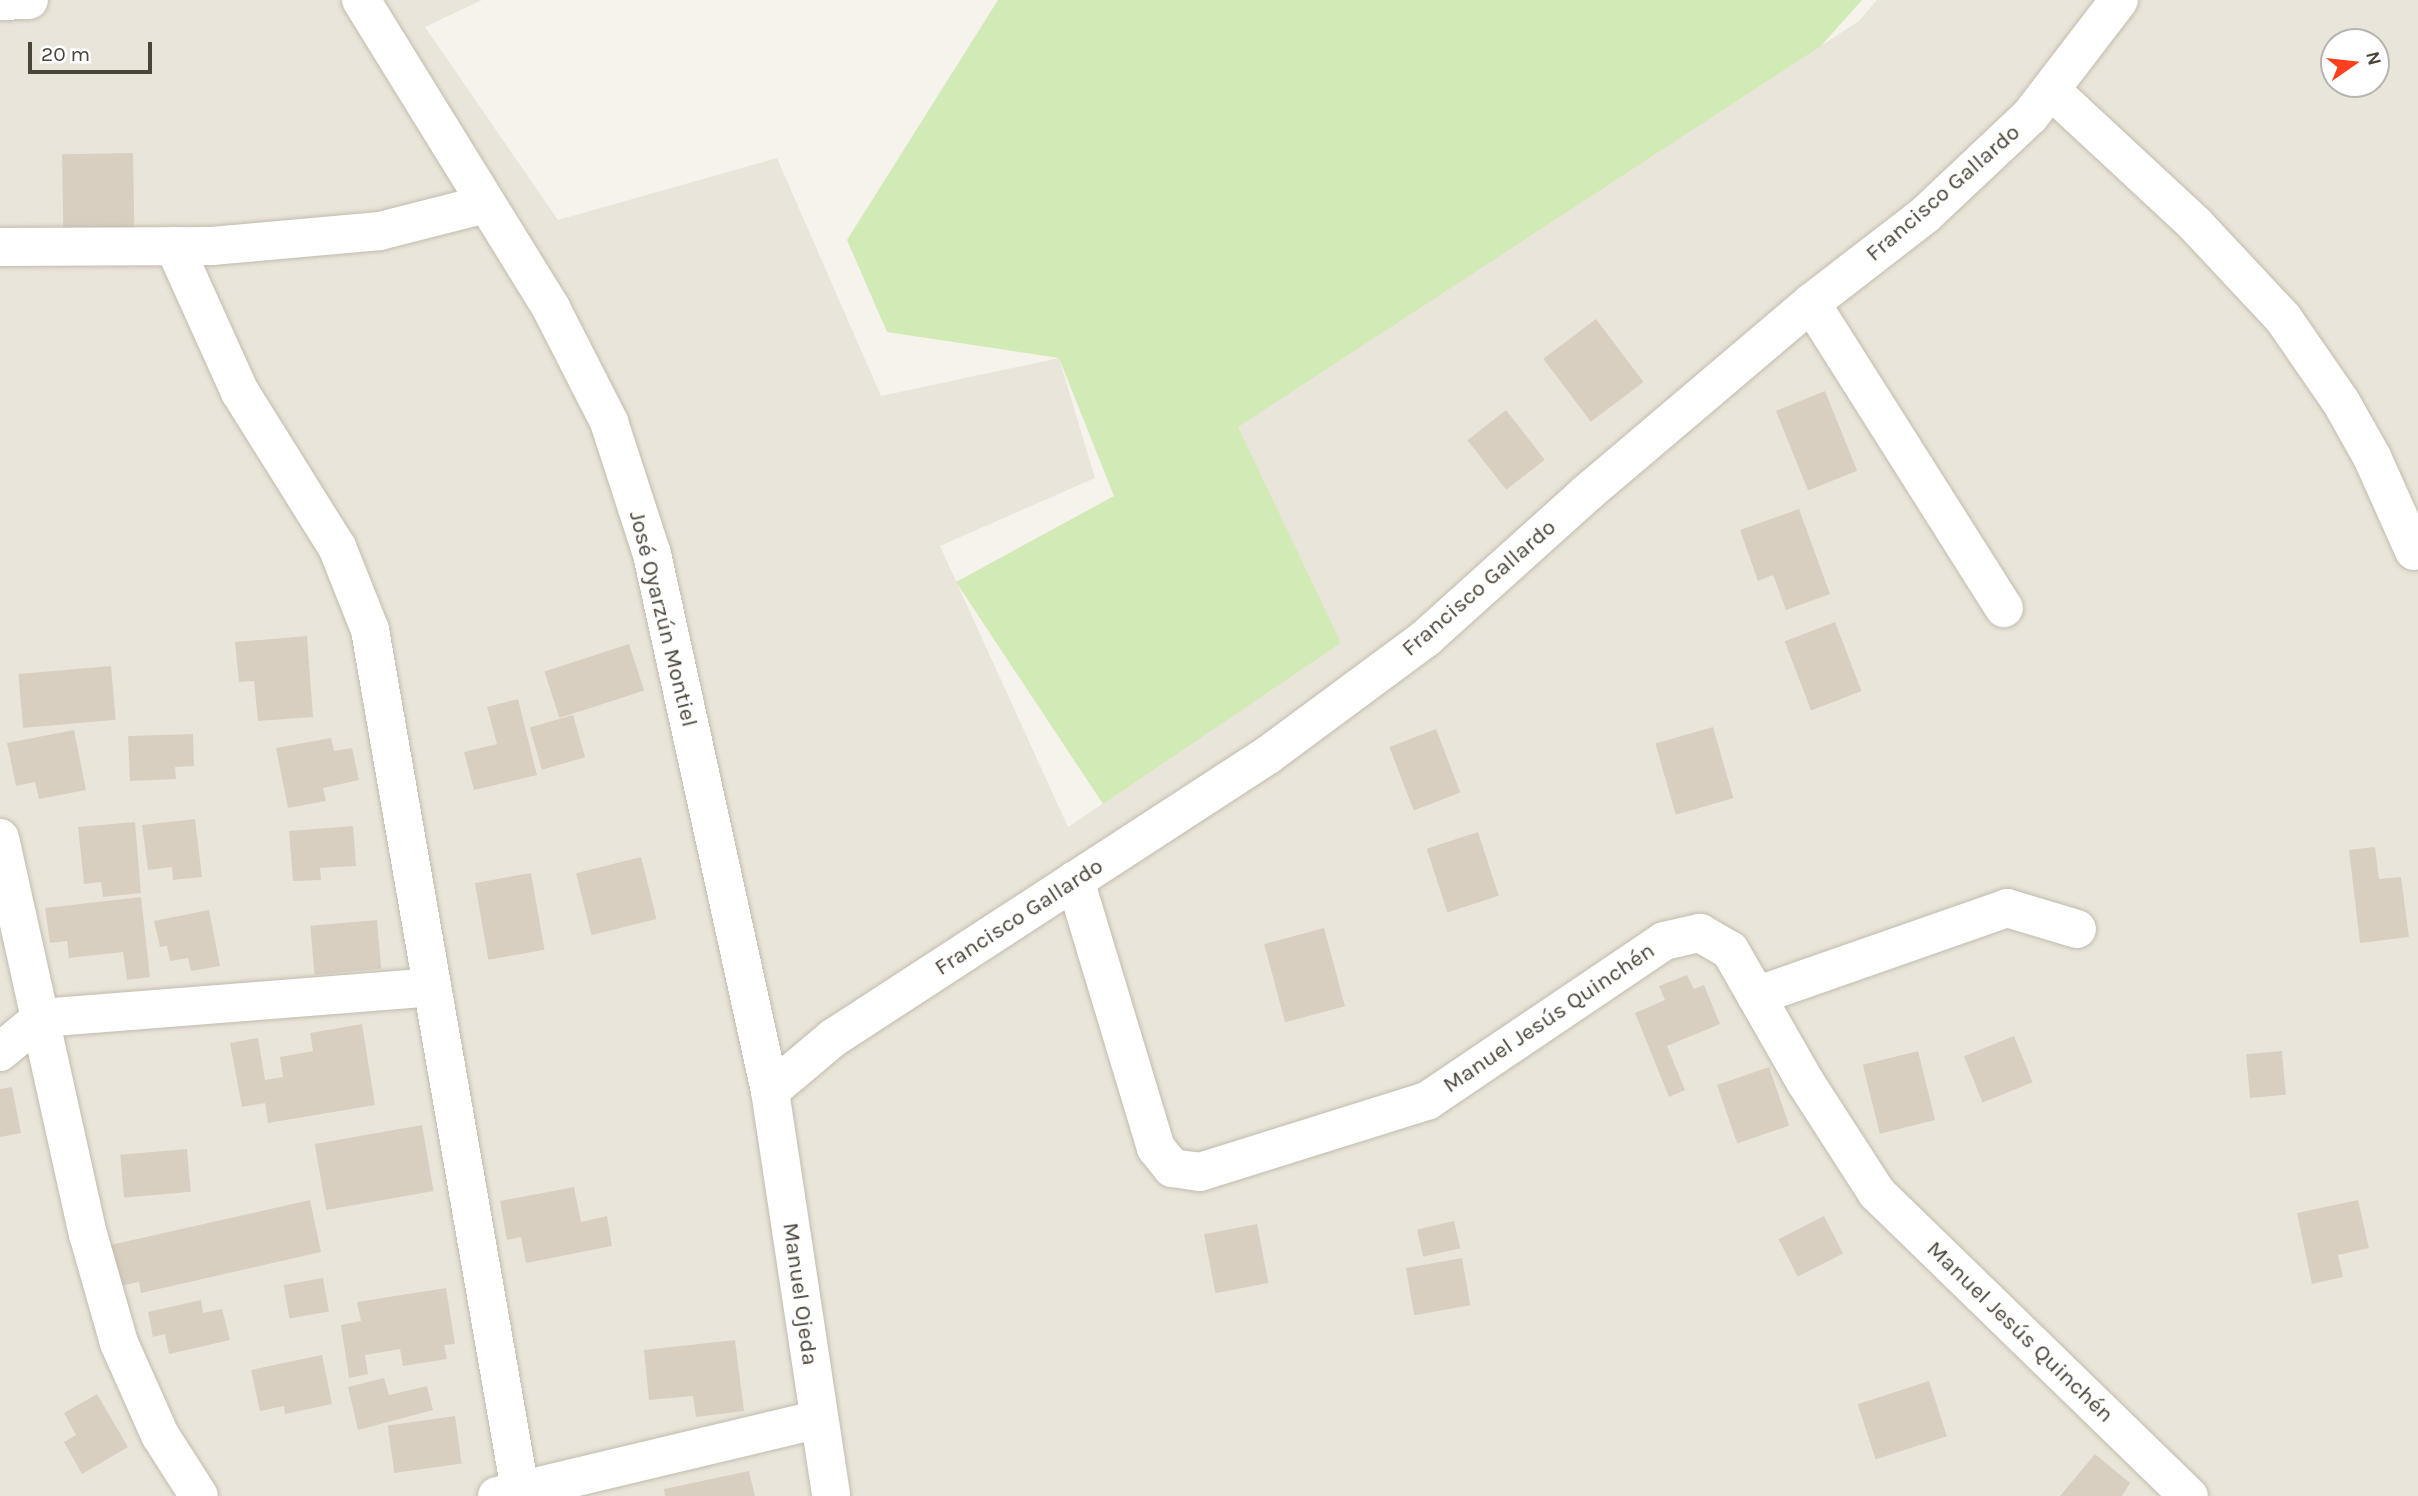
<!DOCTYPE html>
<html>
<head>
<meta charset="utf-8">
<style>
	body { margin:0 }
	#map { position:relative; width:2418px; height:1496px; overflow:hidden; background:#f6f3ec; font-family:Karla,sans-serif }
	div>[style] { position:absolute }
	.residential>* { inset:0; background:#eae5da }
	.green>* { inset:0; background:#d2eab5 }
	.building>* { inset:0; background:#d8cfc1; transform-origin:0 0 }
	.roads { filter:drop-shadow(0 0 2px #c2bbae) drop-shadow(0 0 2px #c2bbae) }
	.minor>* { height:38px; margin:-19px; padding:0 19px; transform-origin:19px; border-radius:19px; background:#fff }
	span { translate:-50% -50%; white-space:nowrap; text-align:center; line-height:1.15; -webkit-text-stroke:5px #fff; paint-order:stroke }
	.street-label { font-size:23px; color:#4b4439 }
	.north { position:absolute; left:2320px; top:28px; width:70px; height:70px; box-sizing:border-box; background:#fff; border:2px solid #b7b4b0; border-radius:50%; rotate:76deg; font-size:19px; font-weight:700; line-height:28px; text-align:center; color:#4b4439 }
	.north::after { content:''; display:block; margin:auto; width:24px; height:32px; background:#fc3f1d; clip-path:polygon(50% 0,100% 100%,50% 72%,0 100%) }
	.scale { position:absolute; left:28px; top:42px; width:124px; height:32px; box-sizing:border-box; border:4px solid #4b4439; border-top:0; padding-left:9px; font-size:21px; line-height:24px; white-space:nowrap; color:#4b4439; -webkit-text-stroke:5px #fff; paint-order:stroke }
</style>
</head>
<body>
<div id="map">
	<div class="residential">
		<div style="clip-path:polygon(evenodd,0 0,482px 0,425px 27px,558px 220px,777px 158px,881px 396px,1059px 358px,1095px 478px,940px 546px,1068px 827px,1341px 643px,1212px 443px,1859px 21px,1877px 0,2418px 0,2418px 1496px,0 1496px,0 0,2334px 42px,2376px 42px,2376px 84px,2334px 84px,2334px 42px)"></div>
	</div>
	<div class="green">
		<div style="clip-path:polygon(998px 0,1862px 0,1821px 46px,1238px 427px,1341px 643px,1103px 804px,956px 582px,1114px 496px,1059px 358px,887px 332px,847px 240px)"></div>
	</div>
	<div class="building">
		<div style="left:133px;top:153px;width:82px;height:71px;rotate:89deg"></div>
		<div style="left:1596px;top:319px;width:79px;height:66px;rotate:53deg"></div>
		<div style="left:1825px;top:391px;width:86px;height:53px;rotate:68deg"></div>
		<div style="left:1506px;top:410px;width:63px;height:49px;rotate:52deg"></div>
		<div style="clip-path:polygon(1799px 509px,1830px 594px,1786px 610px,1773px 575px,1758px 581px,1740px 530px)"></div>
		<div style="left:1835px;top:622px;width:74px;height:54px;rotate:69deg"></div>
		<div style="clip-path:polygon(307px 636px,313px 717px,258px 721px,254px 681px,239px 682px,235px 642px)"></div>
		<div style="left:629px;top:644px;width:49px;height:89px;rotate:72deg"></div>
		<div style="left:111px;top:666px;width:54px;height:93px;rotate:85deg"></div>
		<div style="clip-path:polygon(518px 699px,537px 775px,474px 790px,464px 752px,497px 744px,487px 707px)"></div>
		<div style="left:573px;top:715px;width:44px;height:45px;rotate:74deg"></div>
		<div style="left:1713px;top:727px;width:74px;height:60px;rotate:74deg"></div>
		<div style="left:1436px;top:729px;width:68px;height:50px;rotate:69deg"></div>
		<div style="clip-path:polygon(74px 730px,86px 790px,39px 799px,35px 782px,16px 786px,7px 743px)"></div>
		<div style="clip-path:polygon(193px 734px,194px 766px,175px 767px,176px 779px,130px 781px,128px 736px)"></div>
		<div style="clip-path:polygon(331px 738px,334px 751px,352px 748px,359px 780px,323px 788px,326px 801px,288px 808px,276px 748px)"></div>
		<div style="clip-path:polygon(195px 819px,202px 877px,173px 880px,172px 867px,148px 870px,142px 825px)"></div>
		<div style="clip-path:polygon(135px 822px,141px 893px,103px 897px,101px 882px,84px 884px,78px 827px)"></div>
		<div style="clip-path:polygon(353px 826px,356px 866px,320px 868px,321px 880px,293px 881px,289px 831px)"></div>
		<div style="left:1478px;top:832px;width:67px;height:54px;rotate:72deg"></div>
		<div style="clip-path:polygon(2375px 847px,2379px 879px,2401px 877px,2409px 937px,2360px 943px,2349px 850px)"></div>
		<div style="left:641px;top:857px;width:64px;height:67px;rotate:76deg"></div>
		<div style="left:531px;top:873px;width:78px;height:57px;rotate:80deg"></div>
		<div style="clip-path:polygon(141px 897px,150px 977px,127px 980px,123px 952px,69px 958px,67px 941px,50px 943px,45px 908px)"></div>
		<div style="clip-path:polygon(209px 910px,220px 966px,191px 971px,188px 958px,170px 961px,167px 946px,160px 947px,154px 921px)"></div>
		<div style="left:377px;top:920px;width:49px;height:67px;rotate:85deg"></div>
		<div style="left:1324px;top:928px;width:81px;height:62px;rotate:75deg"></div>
		<div style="clip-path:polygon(1687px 975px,1694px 989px,1704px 985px,1720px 1024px,1667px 1046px,1685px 1090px,1669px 1097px,1635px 1013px,1665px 1000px,1659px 986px)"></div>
		<div style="clip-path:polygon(362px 1024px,375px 1105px,268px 1123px,265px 1103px,242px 1107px,230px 1043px,258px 1038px,265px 1080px,283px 1077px,280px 1057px,313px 1051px,310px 1033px)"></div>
		<div style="left:2014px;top:1036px;width:50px;height:54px;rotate:68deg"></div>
		<div style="left:1918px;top:1051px;width:71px;height:57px;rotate:76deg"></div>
		<div style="left:2282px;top:1051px;width:44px;height:36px;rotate:85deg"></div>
		<div style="left:1769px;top:1067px;width:62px;height:55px;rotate:71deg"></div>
		<div style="clip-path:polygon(12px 1087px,21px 1133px,0 1137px,0 1089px)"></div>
		<div style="left:422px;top:1125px;width:67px;height:109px;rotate:80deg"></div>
		<div style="left:187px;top:1149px;width:43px;height:67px;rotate:85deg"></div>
		<div style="clip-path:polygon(574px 1187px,581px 1222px,607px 1216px,612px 1246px,526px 1263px,521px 1237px,507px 1240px,500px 1201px)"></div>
		<div style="clip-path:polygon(310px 1200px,321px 1252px,141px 1293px,139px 1282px,115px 1287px,106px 1246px)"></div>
		<div style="clip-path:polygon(2358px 1200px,2369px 1248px,2338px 1255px,2343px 1277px,2312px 1284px,2297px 1213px)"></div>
		<div style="left:1824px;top:1216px;width:42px;height:51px;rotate:63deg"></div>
		<div style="left:1454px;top:1221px;width:28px;height:38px;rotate:77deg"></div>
		<div style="left:1257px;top:1224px;width:60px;height:54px;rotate:79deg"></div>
		<div style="left:1462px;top:1258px;width:48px;height:57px;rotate:80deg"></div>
		<div style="left:323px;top:1278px;width:34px;height:40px;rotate:80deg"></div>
		<div style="clip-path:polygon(446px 1288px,455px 1344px,444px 1345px,447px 1359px,403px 1366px,400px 1349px,365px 1355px,368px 1374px,349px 1378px,341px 1325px,361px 1321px,357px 1302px)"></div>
		<div style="clip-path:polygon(201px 1300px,203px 1313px,222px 1309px,230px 1340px,169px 1354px,165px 1334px,153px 1337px,148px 1312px)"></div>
		<div style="clip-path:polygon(735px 1340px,744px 1411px,696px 1417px,693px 1396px,649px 1400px,644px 1350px)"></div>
		<div style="clip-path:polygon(322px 1355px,332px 1404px,285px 1414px,284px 1406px,260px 1411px,251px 1370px)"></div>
		<div style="clip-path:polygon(384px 1378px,389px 1395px,427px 1386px,433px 1410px,358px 1430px,348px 1387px)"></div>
		<div style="left:1929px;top:1381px;width:58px;height:75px;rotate:72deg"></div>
		<div style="clip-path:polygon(97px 1394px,128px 1447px,82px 1474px,64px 1442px,76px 1435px,64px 1413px)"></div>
		<div style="left:455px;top:1416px;width:48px;height:68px;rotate:82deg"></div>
		<div style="clip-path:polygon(2095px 1454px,2130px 1483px,2122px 1496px,2060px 1496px)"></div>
		<div style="clip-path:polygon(749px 1471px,755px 1496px,665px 1496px,664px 1489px)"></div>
	</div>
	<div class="roads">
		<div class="minor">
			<div style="left:361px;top:0;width:362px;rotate:58.3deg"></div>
			<div style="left:551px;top:308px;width:128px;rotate:63deg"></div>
			<div style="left:609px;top:422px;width:139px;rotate:72deg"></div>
			<div style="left:652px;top:554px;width:550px;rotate:77.61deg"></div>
			<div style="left:770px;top:1091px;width:410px;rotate:81.4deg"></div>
			<div style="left:0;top:1px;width:29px;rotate:-2deg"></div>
			<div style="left:2052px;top:91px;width:195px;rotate:42.9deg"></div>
			<div style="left:2195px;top:224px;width:129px;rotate:46.9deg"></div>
			<div style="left:2283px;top:318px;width:102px;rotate:55.4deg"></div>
			<div style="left:2341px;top:402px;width:63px;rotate:60.6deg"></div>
			<div style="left:2372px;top:457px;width:103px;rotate:65.9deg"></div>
			<div style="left:174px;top:246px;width:160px;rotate:65.7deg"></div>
			<div style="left:240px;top:392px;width:183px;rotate:58deg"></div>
			<div style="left:337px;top:547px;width:89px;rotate:68.3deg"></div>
			<div style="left:370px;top:630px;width:873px;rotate:80.11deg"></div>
			<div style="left:0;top:247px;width:212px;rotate:-0.3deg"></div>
			<div style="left:212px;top:246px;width:169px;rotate:-5.1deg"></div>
			<div style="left:380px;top:231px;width:109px;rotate:-14.3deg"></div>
			<div style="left:1811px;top:303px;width:361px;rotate:57.7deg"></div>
			<div style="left:0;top:838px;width:406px;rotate:77.5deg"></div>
			<div style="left:88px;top:1234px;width:113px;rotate:74.1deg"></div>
			<div style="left:119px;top:1343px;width:101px;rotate:66deg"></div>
			<div style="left:160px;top:1435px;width:72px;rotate:57.4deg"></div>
			<div style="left:1075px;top:880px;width:280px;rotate:73.2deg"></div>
			<div style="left:1156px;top:1148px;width:26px;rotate:51deg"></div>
			<div style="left:1172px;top:1168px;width:28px;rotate:8deg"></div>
			<div style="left:1200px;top:1172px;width:238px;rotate:-17.4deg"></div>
			<div style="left:1427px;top:1101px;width:286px;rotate:-34deg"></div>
			<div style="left:1664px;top:941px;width:37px;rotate:-13deg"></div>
			<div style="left:1700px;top:933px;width:34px;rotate:30deg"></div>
			<div style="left:1730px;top:950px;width:153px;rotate:60.3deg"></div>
			<div style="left:1806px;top:1083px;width:131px;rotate:57.2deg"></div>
			<div style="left:1877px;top:1193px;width:435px;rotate:44.2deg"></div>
			<div style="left:1756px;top:996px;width:266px;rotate:-19.3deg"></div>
			<div style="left:2007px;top:908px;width:73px;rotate:16.7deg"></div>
			<div style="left:0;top:1052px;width:53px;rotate:-39.7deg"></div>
			<div style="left:41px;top:1018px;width:392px;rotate:-4.5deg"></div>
			<div style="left:770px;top:1091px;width:82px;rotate:-40.1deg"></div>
			<div style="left:833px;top:1038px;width:519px;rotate:-33.05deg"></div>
			<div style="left:1268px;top:755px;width:197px;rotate:-36.5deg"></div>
			<div style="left:1426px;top:638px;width:217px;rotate:-42deg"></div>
			<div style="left:1587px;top:493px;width:294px;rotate:-40.3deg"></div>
			<div style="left:1811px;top:303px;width:145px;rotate:-37.7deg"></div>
			<div style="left:1926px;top:214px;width:143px;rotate:-43.3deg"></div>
			<div style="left:2030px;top:116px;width:146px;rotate:-52.5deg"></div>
			<div style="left:497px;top:1496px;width:329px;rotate:-13.4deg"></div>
		</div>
	</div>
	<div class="street-label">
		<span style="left:1943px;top:193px;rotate:-41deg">Francisco Gallardo</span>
		<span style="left:1479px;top:588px;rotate:-41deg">Francisco Gallardo</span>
		<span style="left:663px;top:619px;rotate:76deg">José Oyarzún Montiel</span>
		<span style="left:1019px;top:917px;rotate:-33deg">Francisco Gallardo</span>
		<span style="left:1549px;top:1018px;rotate:-34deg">Manuel Jesús Quinchén</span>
		<span style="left:800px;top:1294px;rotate:82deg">Manuel Ojeda</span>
		<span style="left:2020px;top:1332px;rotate:44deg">Manuel Jesús Quinchén</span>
	</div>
	<div class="north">N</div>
	<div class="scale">20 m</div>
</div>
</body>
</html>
